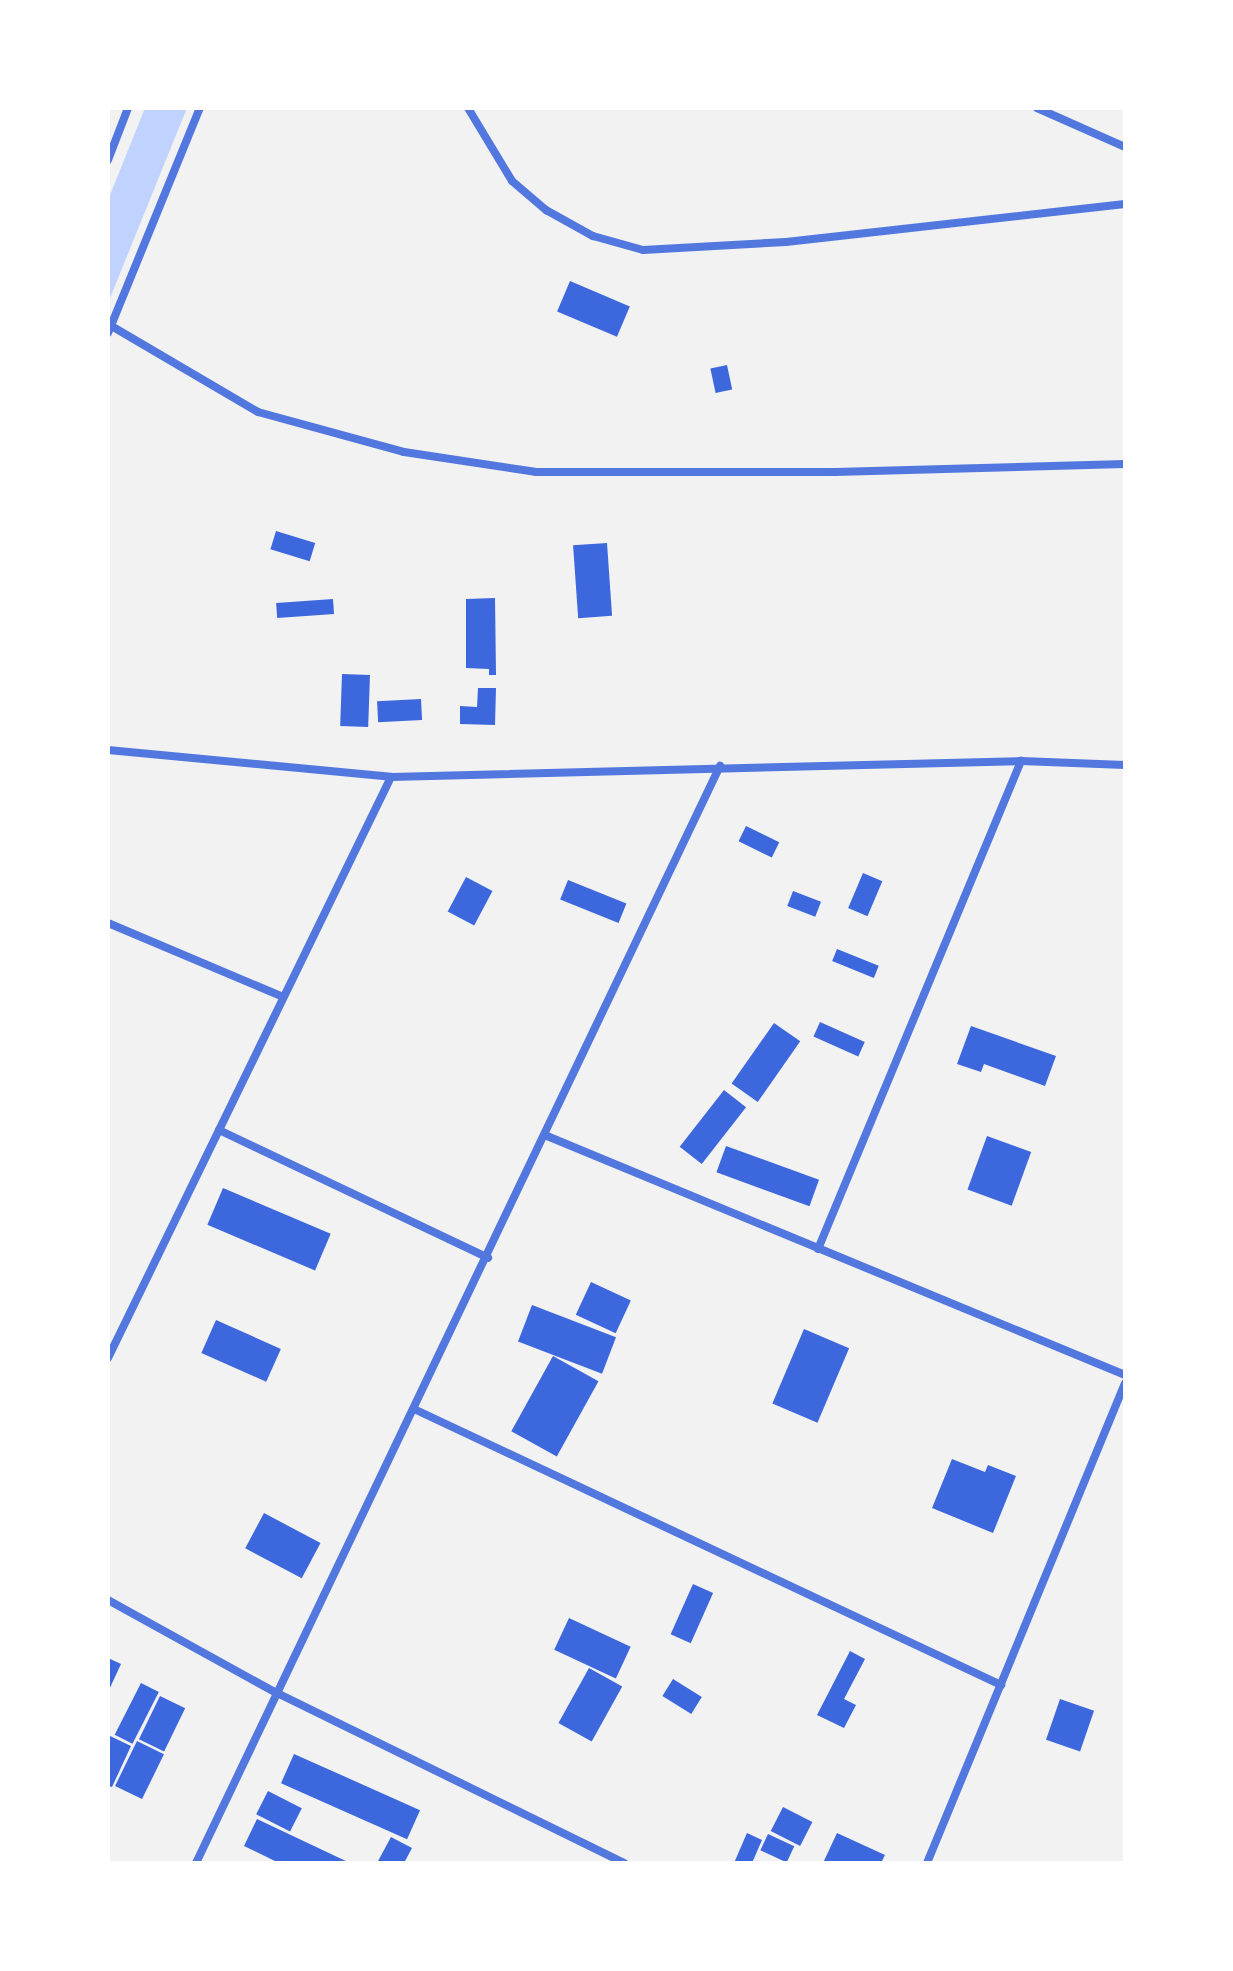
<!DOCTYPE html>
<html>
<head>
<meta charset="utf-8">
<style>
	body { margin:0 }
	#map { position:relative; width:1233px; height:1971px; overflow:hidden; background:#f2f2f2; font-family:"Playfair Display",serif }
	div>[style] { position:absolute }
	.water>* { inset:0; background:#bfd3fe }
	.building>* { inset:0; background:#3d67dc; transform-origin:0 0 }
	.minor>* { height:8px; margin:-4px; padding:0 4px; transform-origin:4px; border-radius:4px; background:#5277de }
	span { translate:-50% -50%; white-space:nowrap; text-align:center; line-height:1.15; -webkit-text-stroke:8px #fff; paint-order:stroke }
	.frame { position:absolute; inset:0; border:110px solid #fff; pointer-events:none }
</style>
</head>
<body>
<div id="map">
	<div class="water">
		<div style="clip-path:polygon(145px 108px,187px 108px,108px 303px,108px 200px)"></div>
	</div>
	<div class="building">
		<div style="left:570px;top:281px;width:65px;height:33px;rotate:23deg"></div>
		<div style="left:727px;top:365px;width:25px;height:17px;rotate:78deg"></div>
		<div style="left:276px;top:531px;width:41px;height:19px;rotate:17deg"></div>
		<div style="left:607px;top:543px;width:73px;height:34px;rotate:86deg"></div>
		<div style="clip-path:polygon(495px 598px,496px 675px,489px 675px,489px 669px,466px 668px,466px 599px)"></div>
		<div style="left:333px;top:599px;width:15px;height:57px;rotate:86deg"></div>
		<div style="left:342px;top:674px;width:28px;height:52px;rotate:2deg"></div>
		<div style="clip-path:polygon(478px 688px,496px 688px,495px 725px,460px 724px,460px 706px,477px 707px)"></div>
		<div style="left:421px;top:699px;width:21px;height:44px;rotate:87deg"></div>
		<div style="left:746px;top:826px;width:37px;height:17px;rotate:26deg"></div>
		<div style="left:863px;top:873px;width:21px;height:38px;rotate:23deg"></div>
		<div style="left:466px;top:877px;width:30px;height:39px;rotate:28deg"></div>
		<div style="left:568px;top:880px;width:63px;height:21px;rotate:22deg"></div>
		<div style="left:793px;top:891px;width:30px;height:16px;rotate:21deg"></div>
		<div style="left:837px;top:949px;width:45px;height:13px;rotate:22deg"></div>
		<div style="left:820px;top:1022px;width:49px;height:16px;rotate:24deg"></div>
		<div style="left:774px;top:1023px;width:32px;height:74px;rotate:35deg"></div>
		<div style="clip-path:polygon(971px 1026px,1056px 1056px,1045px 1086px,984px 1064px,981px 1072px,957px 1064px)"></div>
		<div style="left:724px;top:1090px;width:28px;height:72px;rotate:38deg"></div>
		<div style="left:987px;top:1136px;width:47px;height:57px;rotate:20deg"></div>
		<div style="left:726px;top:1146px;width:99px;height:28px;rotate:20deg"></div>
		<div style="left:223px;top:1188px;width:117px;height:40px;rotate:23deg"></div>
		<div style="left:591px;top:1282px;width:44px;height:36px;rotate:25deg"></div>
		<div style="left:532px;top:1305px;width:90px;height:39px;rotate:21deg"></div>
		<div style="left:216px;top:1320px;width:71px;height:36px;rotate:24deg"></div>
		<div style="left:804px;top:1329px;width:49px;height:81px;rotate:23deg"></div>
		<div style="left:553px;top:1356px;width:52px;height:86px;rotate:29deg"></div>
		<div style="clip-path:polygon(952px 1459px,985px 1472px,988px 1465px,1016px 1476px,993px 1533px,932px 1508px)"></div>
		<div style="left:264px;top:1513px;width:64px;height:40px;rotate:28deg"></div>
		<div style="left:693px;top:1584px;width:22px;height:55px;rotate:24deg"></div>
		<div style="left:569px;top:1618px;width:68px;height:35px;rotate:25deg"></div>
		<div style="clip-path:polygon(850px 1651px,865px 1659px,844px 1699px,856px 1705px,844px 1728px,817px 1715px)"></div>
		<div style="clip-path:polygon(108px 1658px,121px 1664px,108px 1692px)"></div>
		<div style="left:589px;top:1668px;width:38px;height:63px;rotate:29deg"></div>
		<div style="left:673px;top:1679px;width:34px;height:20px;rotate:32deg"></div>
		<div style="left:141px;top:1683px;width:20px;height:58px;rotate:27deg"></div>
		<div style="left:160px;top:1696px;width:28px;height:48px;rotate:26deg"></div>
		<div style="left:1060px;top:1699px;width:36px;height:43px;rotate:19deg"></div>
		<div style="clip-path:polygon(108px 1735px,131px 1746px,112px 1787px,108px 1786px)"></div>
		<div style="left:137px;top:1741px;width:30px;height:50px;rotate:26deg"></div>
		<div style="left:294px;top:1754px;width:138px;height:32px;rotate:24deg"></div>
		<div style="left:268px;top:1791px;width:38px;height:26px;rotate:27deg"></div>
		<div style="left:783px;top:1807px;width:33px;height:27px;rotate:27deg"></div>
		<div style="clip-path:polygon(257px 1819px,350px 1863px,279px 1863px,244px 1846px)"></div>
		<div style="clip-path:polygon(747px 1833px,762px 1840px,752px 1863px,734px 1863px)"></div>
		<div style="clip-path:polygon(837px 1833px,885px 1855px,881px 1863px,823px 1863px)"></div>
		<div style="left:768px;top:1834px;width:29px;height:18px;rotate:25deg"></div>
		<div style="clip-path:polygon(391px 1837px,412px 1848px,404px 1863px,377px 1863px)"></div>
	</div>
	<div class="minor">
		<div style="left:468px;top:108px;width:85px;rotate:58.9deg"></div>
		<div style="left:512px;top:181px;width:45px;rotate:40.5deg"></div>
		<div style="left:546px;top:210px;width:54px;rotate:29deg"></div>
		<div style="left:593px;top:236px;width:52px;rotate:15.6deg"></div>
		<div style="left:643px;top:250px;width:143px;rotate:-3.2deg"></div>
		<div style="left:786px;top:242px;width:341px;rotate:-6.4deg"></div>
		<div style="left:1037px;top:108px;width:96px;rotate:23.9deg"></div>
		<div style="left:108px;top:160px;width:56px;rotate:-69deg"></div>
		<div style="left:108px;top:324px;width:174px;rotate:30.4deg"></div>
		<div style="left:258px;top:412px;width:151px;rotate:15.3deg"></div>
		<div style="left:404px;top:452px;width:134px;rotate:8.6deg"></div>
		<div style="left:536px;top:472px;width:299px"></div>
		<div style="left:835px;top:472px;width:290px;rotate:-1.6deg"></div>
		<div style="left:108px;top:333px;width:243px;rotate:-67.8deg"></div>
		<div style="left:108px;top:750px;width:284px;rotate:5.4deg"></div>
		<div style="left:391px;top:777px;width:630px;rotate:-1.45deg"></div>
		<div style="left:1021px;top:761px;width:104px;rotate:2.2deg"></div>
		<div style="left:108px;top:923px;width:190px;rotate:22.9deg"></div>
		<div style="left:219px;top:1130px;width:298px;rotate:25.4deg"></div>
		<div style="left:547px;top:1136px;width:625px;rotate:22.46deg"></div>
		<div style="left:818px;top:1249px;width:529px;rotate:-67.41deg"></div>
		<div style="left:108px;top:1358px;width:646px;rotate:-64.03deg"></div>
		<div style="left:414px;top:1409px;width:649px;rotate:25.18deg"></div>
		<div style="left:108px;top:1600px;width:191px;rotate:28.9deg"></div>
		<div style="left:275px;top:1692px;width:389px;rotate:26.1deg"></div>
		<div style="left:196px;top:1863px;width:1216px;rotate:-64.47deg"></div>
		<div style="left:927px;top:1863px;width:519px;rotate:-67.58deg"></div>
	</div>
	<div class="frame"></div>
</div>
</body>
</html>
